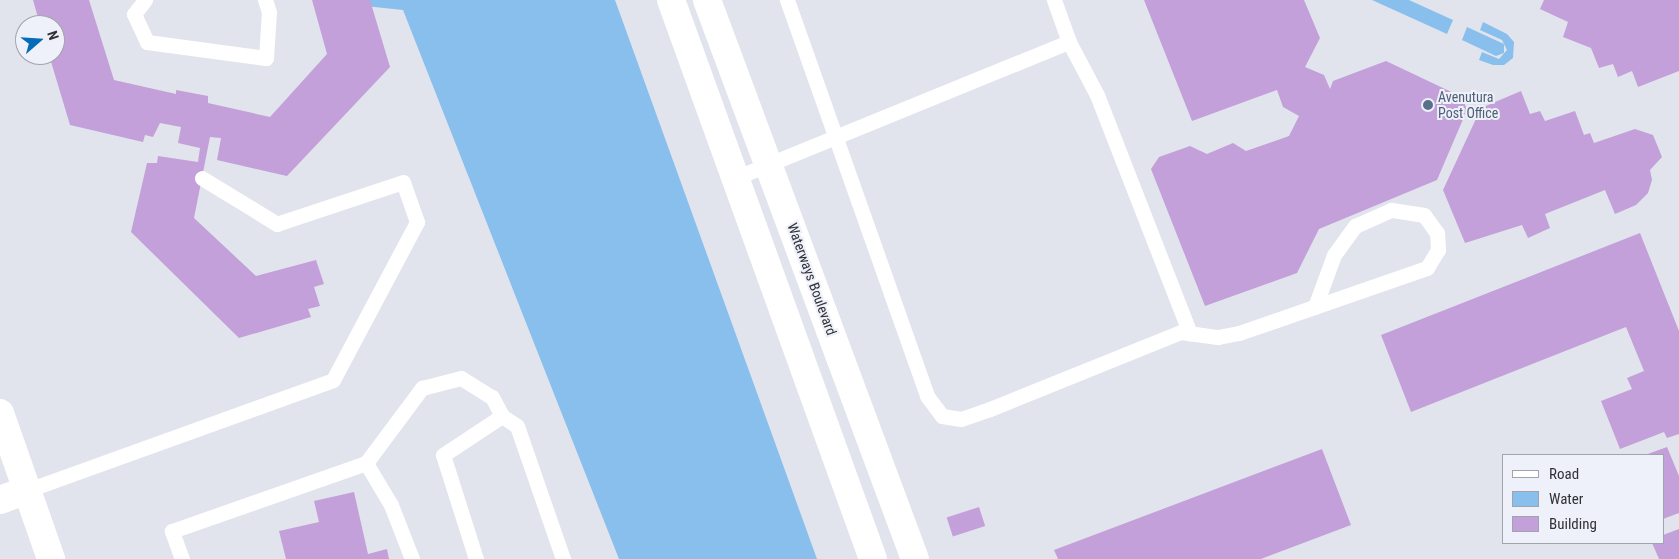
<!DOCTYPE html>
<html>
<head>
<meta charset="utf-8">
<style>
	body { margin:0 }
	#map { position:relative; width:1679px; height:559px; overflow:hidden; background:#e1e4ec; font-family:"Roboto Condensed",sans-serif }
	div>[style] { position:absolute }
	.water>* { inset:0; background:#88bfed }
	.building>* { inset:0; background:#c3a0d9; transform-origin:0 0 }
	.service>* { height:15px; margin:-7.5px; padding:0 7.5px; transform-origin:7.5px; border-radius:7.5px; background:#fff }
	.tertiary>* { height:28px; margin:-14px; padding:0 14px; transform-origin:14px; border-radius:14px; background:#fff }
	.dots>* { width:14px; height:14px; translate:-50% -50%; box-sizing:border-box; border:2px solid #eef1fa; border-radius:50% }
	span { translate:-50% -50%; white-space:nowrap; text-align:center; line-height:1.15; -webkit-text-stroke:4px #eef1fa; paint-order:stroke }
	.service-label { font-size:14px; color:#4e5e75 }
	.left { translate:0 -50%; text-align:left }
	.street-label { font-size:14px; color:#303135 }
	.legend { position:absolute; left:1502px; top:454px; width:162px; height:90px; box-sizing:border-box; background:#eef1fa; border:1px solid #a2a4ab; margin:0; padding:6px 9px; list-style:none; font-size:15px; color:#303135 }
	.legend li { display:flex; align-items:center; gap:10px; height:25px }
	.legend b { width:25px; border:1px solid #a2a4ab }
	.north { position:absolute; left:15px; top:15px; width:50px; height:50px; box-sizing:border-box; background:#eef1fa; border:1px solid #a2a4ab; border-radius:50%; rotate:71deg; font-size:14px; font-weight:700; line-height:20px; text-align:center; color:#303135 }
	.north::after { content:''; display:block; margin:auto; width:18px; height:22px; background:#076cb8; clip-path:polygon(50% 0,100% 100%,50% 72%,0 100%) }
</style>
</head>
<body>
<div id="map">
	<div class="water">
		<div style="clip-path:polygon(338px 0,615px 0,817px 559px,619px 559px,403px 10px,336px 3px)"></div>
		<div style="clip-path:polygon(1372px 0,1409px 0,1453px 20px,1447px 34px)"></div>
		<div style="clip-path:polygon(1483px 22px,1507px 34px,1514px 42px,1513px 58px,1504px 65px,1493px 65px,1479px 60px,1482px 52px,1499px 59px,1507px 50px,1502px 40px,1480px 30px)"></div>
		<div style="clip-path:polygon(1467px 27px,1504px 44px,1504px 53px,1496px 56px,1462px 40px)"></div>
	</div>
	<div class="building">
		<div style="clip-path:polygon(33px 0,89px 0,114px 80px,176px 94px,176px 90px,208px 96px,208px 103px,270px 117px,327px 54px,312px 0,370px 0,390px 67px,287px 176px,217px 160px,221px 138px,210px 137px,194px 218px,256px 276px,316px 260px,324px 284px,314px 287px,320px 306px,308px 309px,311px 317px,239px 338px,131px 232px,147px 163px,157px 163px,158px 156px,198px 162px,200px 148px,178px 143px,181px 127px,160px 123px,153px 137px,145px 135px,143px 142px,70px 125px,49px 55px,55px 55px,55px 25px,40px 25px)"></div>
		<div style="clip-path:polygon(1144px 0,1304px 0,1320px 38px,1305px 67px,1324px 75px,1330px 89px,1333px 81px,1386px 61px,1462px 97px,1467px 110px,1437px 180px,1319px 229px,1297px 273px,1205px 306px,1151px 169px,1159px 157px,1190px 146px,1207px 154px,1233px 143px,1246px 151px,1289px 136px,1299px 116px,1283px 107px,1277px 90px,1192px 121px)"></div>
		<div style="clip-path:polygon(1544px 0,1679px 0,1679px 71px,1638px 87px,1632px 71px,1618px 77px,1613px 64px,1599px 68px,1591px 48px,1563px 37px,1568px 22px,1540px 9px)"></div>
		<div style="clip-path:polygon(1521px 91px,1530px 114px,1540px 111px,1545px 121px,1575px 111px,1584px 135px,1590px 133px,1594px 143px,1635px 129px,1653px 135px,1662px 157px,1650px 170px,1652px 180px,1648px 193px,1636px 205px,1615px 214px,1605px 190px,1545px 214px,1550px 228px,1528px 238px,1522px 225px,1465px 243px,1443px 190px,1481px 108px)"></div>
		<div style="clip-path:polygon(1640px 233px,1679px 331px,1679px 434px,1667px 438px,1664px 432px,1620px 449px,1601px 401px,1632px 389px,1627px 378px,1644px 371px,1626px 327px,1411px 412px,1381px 335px)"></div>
		<div style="clip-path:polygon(1667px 447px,1679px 476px,1679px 513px,1663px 519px,1663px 455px,1645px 455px)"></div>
		<div style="clip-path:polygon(1322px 449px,1351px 525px,1261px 559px,1058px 559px,1054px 550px)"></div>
		<div style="clip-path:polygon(354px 492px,368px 554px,387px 549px,389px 559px,286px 559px,279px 531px,319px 522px,314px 501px)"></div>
		<div style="left:979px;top:507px;width:20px;height:34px;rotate:72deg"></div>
		<div style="clip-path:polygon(1679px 529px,1679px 559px,1659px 559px,1652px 543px,1663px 543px,1663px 535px)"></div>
	</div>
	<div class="service">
		<div style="left:145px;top:0;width:18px;rotate:128deg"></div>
		<div style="left:134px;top:14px;width:31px;rotate:65deg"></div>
		<div style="left:147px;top:42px;width:120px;rotate:7.7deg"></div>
		<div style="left:266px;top:58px;width:46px;rotate:-86.3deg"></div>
		<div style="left:269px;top:12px;width:13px;rotate:-108deg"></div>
		<div style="left:787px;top:0;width:420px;rotate:70.5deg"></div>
		<div style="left:927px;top:396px;width:25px;rotate:53deg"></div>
		<div style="left:942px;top:416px;width:19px;rotate:9deg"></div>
		<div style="left:961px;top:419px;width:31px;rotate:-19deg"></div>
		<div style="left:990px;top:409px;width:206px;rotate:-22deg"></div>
		<div style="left:1181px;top:332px;width:37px;rotate:8deg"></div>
		<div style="left:1218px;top:337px;width:21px;rotate:-11deg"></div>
		<div style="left:1239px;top:333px;width:199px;rotate:-19.1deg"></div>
		<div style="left:1427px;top:268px;width:21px;rotate:-59deg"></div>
		<div style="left:1438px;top:250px;width:17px;rotate:-93deg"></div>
		<div style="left:1437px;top:233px;width:22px;rotate:-126deg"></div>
		<div style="left:1424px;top:215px;width:33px;rotate:-171deg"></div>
		<div style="left:1391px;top:210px;width:39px;rotate:156deg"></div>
		<div style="left:1355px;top:226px;width:36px;rotate:126deg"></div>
		<div style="left:1334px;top:255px;width:55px;rotate:110.1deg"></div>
		<div style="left:1054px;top:0;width:45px;rotate:70.3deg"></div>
		<div style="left:1069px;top:42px;width:60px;rotate:62.2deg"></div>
		<div style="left:1097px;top:95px;width:256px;rotate:68.7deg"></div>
		<div style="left:735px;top:178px;width:361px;rotate:-22.2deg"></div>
		<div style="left:366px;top:463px;width:49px;rotate:59.2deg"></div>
		<div style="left:391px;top:505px;width:58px;rotate:68.7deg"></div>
		<div style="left:28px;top:490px;width:324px;rotate:-19.8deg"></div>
		<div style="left:333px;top:380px;width:179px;rotate:-62deg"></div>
		<div style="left:417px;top:222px;width:42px;rotate:-109.3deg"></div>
		<div style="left:403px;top:182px;width:133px;rotate:161.6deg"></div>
		<div style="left:277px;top:224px;width:88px;rotate:-148.5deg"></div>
		<div style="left:182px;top:559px;width:30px;rotate:-110deg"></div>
		<div style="left:172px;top:531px;width:206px;rotate:-19.3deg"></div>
		<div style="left:366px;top:463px;width:94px;rotate:-53.3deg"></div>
		<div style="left:422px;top:388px;width:40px;rotate:-14.4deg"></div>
		<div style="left:461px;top:378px;width:36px;rotate:32deg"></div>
		<div style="left:492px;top:397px;width:21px;rotate:62deg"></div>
		<div style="left:502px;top:416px;width:18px;rotate:34deg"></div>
		<div style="left:517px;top:426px;width:141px;rotate:70.9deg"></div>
		<div style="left:476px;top:559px;width:109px;rotate:-107.6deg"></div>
		<div style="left:443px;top:455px;width:71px;rotate:-33.5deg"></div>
	</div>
	<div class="tertiary">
		<div style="left:671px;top:0;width:594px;rotate:70.13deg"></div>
		<div style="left:707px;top:0;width:596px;rotate:69.59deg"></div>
		<div style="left:0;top:413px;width:155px;rotate:70.7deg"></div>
		<div style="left:0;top:500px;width:30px;rotate:-20deg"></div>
	</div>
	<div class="dots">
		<div style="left:1428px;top:105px;background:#5c6f8a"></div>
	</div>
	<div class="service-label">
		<span class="left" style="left:1438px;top:105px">Avenutura<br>Post Office</span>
	</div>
	<div class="street-label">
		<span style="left:812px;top:279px;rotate:70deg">Waterways Boulevard</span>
	</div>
	<ul class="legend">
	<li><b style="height:6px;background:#fff"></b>Road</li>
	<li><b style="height:14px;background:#88bfed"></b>Water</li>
	<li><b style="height:14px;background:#c3a0d9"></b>Building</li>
	</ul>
	<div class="north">N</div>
</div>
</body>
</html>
